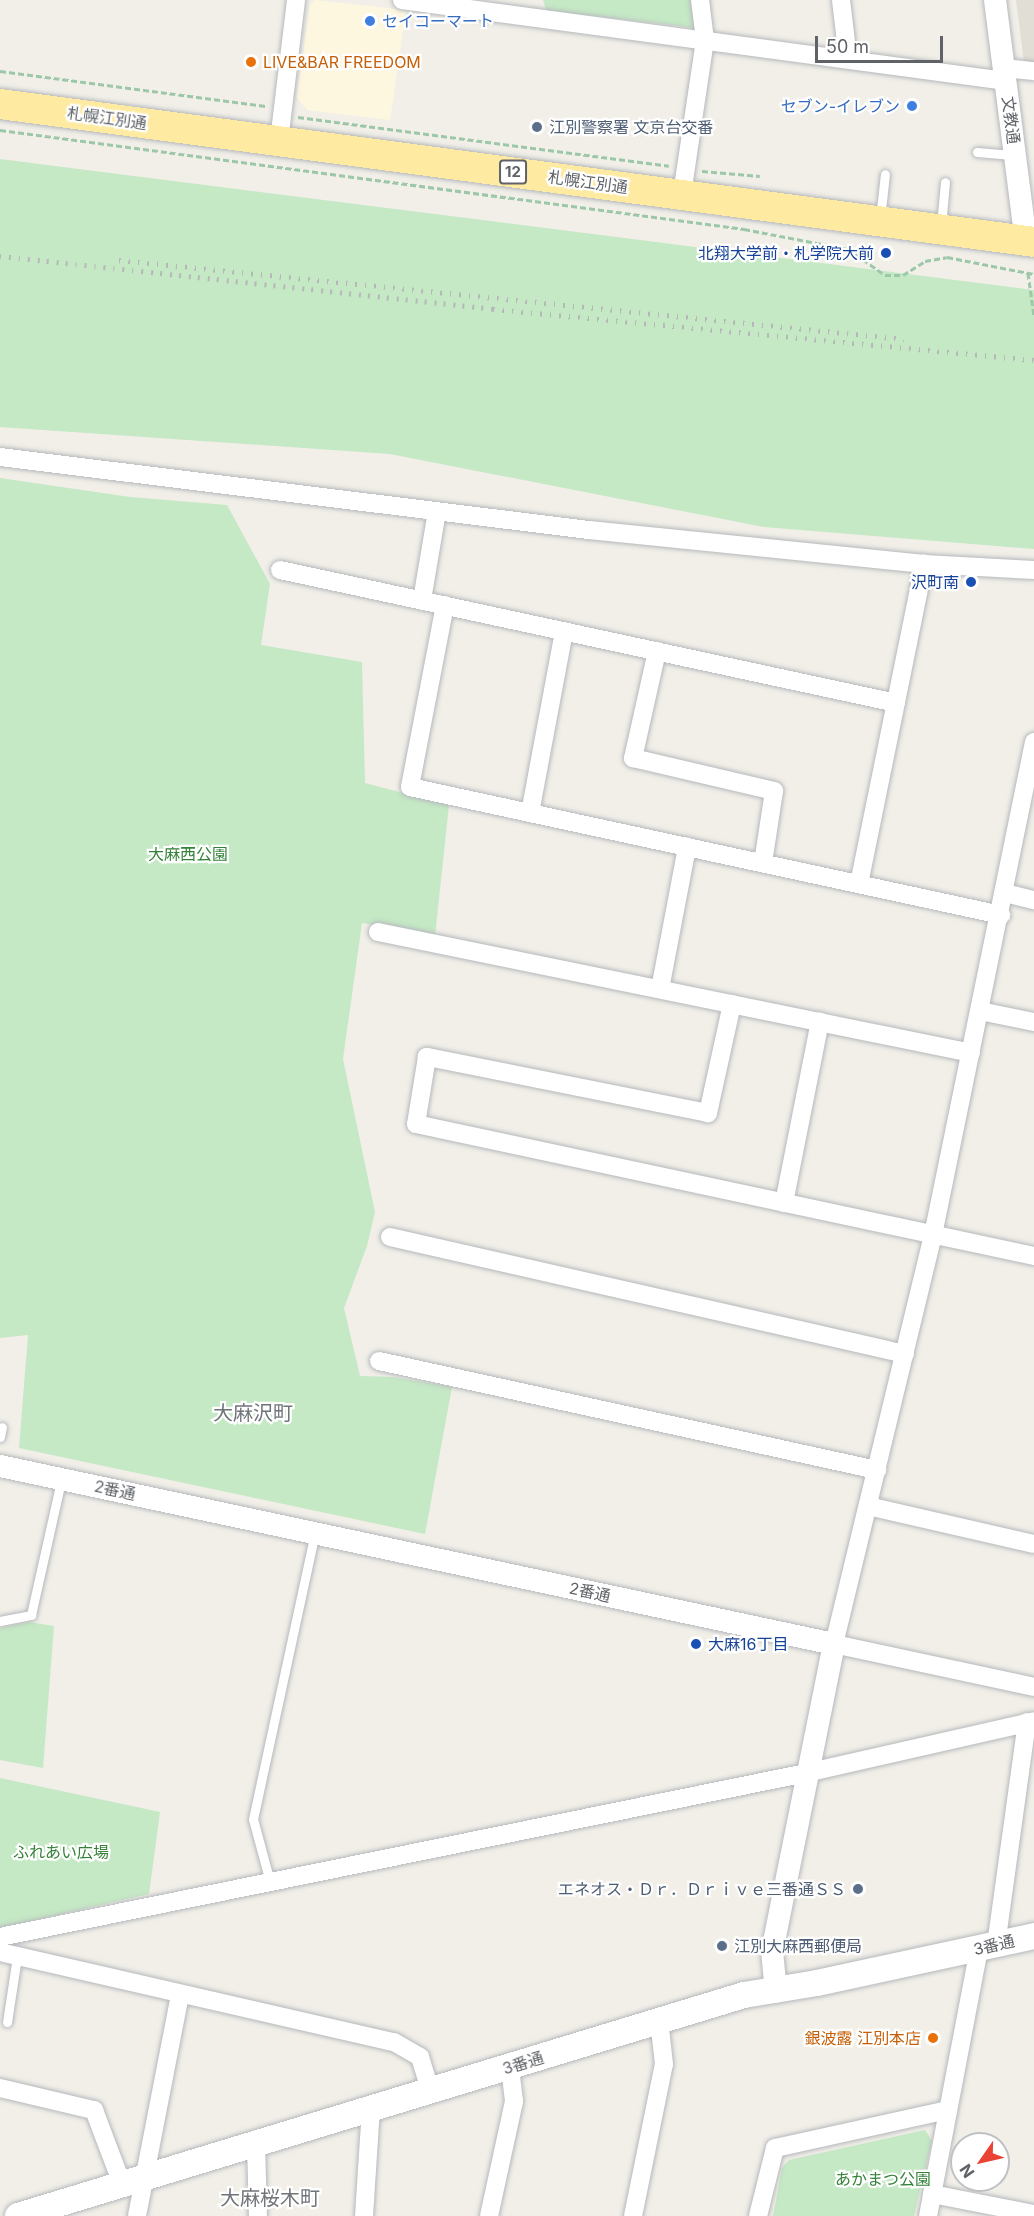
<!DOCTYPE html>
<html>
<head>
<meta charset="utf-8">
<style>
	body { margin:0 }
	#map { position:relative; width:1034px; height:2216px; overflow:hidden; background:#f1efe8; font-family:Inter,"Noto Sans JP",sans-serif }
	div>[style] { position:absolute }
	.commercial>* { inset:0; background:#fef7e0 }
	.education>* { inset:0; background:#e1ded6 }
	.green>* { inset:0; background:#c5e8c5 }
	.path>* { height:3px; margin-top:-1.5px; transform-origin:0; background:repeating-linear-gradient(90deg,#9cc7a9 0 6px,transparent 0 9px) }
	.roads { filter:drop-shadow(0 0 2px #b5b8bc) drop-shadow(0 0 2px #b5b8bc) }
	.service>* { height:9px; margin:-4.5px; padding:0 4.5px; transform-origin:4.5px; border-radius:4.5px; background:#fff }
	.minor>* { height:18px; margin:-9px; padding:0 9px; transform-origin:9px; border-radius:9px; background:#fff }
	.tertiary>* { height:22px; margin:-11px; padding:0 11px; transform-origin:11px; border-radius:11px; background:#fff }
	.secondary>* { height:26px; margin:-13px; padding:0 13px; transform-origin:13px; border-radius:13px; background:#fff }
	.trunk>* { height:30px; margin:-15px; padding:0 15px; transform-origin:15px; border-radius:15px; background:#feeaa1 }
	.rail>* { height:4.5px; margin-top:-2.25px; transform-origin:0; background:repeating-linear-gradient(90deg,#b6b7b8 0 1.5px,transparent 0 9.5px) }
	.dots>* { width:16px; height:16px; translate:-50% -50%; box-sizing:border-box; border:3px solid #fff; border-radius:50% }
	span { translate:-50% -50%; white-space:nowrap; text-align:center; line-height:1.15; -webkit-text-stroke:4.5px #fff; paint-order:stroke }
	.shield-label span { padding:2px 4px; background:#fff; border:2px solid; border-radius:4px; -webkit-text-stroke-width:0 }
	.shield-label { font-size:15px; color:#5f6368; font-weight:700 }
	.shop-label { font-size:16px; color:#366cbe }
	.left { translate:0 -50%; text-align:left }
	.right { translate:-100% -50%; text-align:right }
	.food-label { font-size:16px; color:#c56008 }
	.street-label { font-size:16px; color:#5f6368 }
	.service-label { font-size:16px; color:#4e5e75 }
	.transit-label { font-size:16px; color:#164399 }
	.park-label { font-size:16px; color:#348238 }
	.quarter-label { font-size:20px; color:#70757a }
	.north { position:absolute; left:950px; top:2132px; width:60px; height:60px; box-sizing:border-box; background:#fff; border:2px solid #bfc1c3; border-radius:50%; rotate:236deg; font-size:16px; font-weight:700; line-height:24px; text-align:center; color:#5f6368 }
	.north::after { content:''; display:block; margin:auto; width:21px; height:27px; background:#ea4335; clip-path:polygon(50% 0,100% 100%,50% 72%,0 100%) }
	.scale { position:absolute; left:815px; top:36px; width:128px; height:27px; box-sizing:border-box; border:3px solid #5f6368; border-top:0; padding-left:8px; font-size:18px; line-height:21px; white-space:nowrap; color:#5f6368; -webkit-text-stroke:4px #fff; paint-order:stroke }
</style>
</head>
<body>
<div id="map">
	<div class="commercial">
		<div style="clip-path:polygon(315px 0,406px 10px,390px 120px,307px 110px,297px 97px,310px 5px)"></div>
	</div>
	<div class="education">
		<div style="clip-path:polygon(1016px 0,1034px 0,1034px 64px,1024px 62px)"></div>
	</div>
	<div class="green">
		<div style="clip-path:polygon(543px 0,691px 0,696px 28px,546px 10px)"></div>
		<div style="clip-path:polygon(0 159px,1034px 290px,1034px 549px,764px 527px,390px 454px,0 427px)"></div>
		<div style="clip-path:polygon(0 478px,130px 497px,227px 505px,270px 584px,261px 645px,362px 662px,365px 783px,449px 805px,435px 936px,362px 923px,343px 1059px,375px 1212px,367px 1246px,344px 1308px,360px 1376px,394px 1377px,452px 1387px,425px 1534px,19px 1448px,28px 1335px,0 1338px)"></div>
		<div style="clip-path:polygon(29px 1622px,54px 1626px,43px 1768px,0 1760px,0 1628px)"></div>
		<div style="clip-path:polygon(0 1778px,160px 1812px,149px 1894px,0 1928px)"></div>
		<div style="clip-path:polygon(925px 2130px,932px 2141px,914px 2216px,773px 2216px,782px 2168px,789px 2160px)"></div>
	</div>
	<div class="path">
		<div style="left:0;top:71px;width:268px;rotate:7.5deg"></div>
		<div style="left:298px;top:117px;width:374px;rotate:7.5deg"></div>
		<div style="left:0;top:130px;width:751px;rotate:7.58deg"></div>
		<div style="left:744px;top:229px;width:106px;rotate:10.9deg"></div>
		<div style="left:848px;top:249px;width:45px;rotate:35.1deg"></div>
		<div style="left:885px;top:275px;width:18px"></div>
		<div style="left:903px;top:275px;width:26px;rotate:-32deg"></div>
		<div style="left:925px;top:261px;width:22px;rotate:-10deg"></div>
		<div style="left:947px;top:257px;width:89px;rotate:11.1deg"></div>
		<div style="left:702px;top:171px;width:58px;rotate:4.9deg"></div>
		<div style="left:1028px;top:273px;width:43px;rotate:82.1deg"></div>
	</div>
	<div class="roads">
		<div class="service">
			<div style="left:977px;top:152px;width:38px;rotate:5deg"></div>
			<div style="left:880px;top:219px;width:45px;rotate:-83.7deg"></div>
			<div style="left:941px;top:226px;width:44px;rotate:-84.8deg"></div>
			<div style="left:0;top:1437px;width:10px;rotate:-79deg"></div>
			<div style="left:0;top:1621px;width:32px;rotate:-11deg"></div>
			<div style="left:31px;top:1615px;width:137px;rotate:-77.4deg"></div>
			<div style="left:270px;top:1882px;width:65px;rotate:-105.1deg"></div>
			<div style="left:253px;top:1819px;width:293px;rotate:-77.8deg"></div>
			<div style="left:7px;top:2022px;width:66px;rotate:-81.3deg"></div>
		</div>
		<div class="minor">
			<div style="left:402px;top:0;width:608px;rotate:7.65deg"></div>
			<div style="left:841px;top:0;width:59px;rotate:83.2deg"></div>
			<div style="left:1004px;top:68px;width:30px;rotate:6deg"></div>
			<div style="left:279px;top:141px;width:142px;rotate:-83.1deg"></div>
			<div style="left:682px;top:194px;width:156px;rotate:-81.5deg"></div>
			<div style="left:705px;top:40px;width:40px;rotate:-97.1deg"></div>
			<div style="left:0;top:457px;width:594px;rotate:7.07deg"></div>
			<div style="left:589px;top:530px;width:337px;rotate:5.8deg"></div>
			<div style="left:924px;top:564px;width:110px;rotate:3.1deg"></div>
			<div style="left:280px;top:570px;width:630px;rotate:12.18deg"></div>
			<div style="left:422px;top:600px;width:90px;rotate:-80.4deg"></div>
			<div style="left:445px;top:605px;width:185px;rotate:100.9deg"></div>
			<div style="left:410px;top:787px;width:605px;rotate:12.22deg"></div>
			<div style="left:657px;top:651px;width:110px;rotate:102.6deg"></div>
			<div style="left:633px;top:758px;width:145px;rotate:13.2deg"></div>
			<div style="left:774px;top:791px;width:73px;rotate:98.7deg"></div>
			<div style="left:1034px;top:742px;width:503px;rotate:101.58deg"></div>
			<div style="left:933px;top:1235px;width:421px;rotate:103.6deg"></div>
			<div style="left:834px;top:1644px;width:205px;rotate:12.1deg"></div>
			<div style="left:530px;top:813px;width:185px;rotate:-79.4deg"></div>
			<div style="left:859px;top:884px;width:327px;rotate:-78.5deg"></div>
			<div style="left:1005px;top:893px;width:30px;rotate:14deg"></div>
			<div style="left:378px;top:932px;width:605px;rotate:11.53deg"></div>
			<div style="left:660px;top:989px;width:145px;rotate:-79.2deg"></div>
			<div style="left:732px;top:1004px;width:112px;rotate:102.4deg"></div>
			<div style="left:708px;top:1113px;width:287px;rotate:-168.7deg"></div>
			<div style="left:427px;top:1057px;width:68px;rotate:99.3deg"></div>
			<div style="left:416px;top:1124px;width:632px;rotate:12.06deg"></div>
			<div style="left:980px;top:1011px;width:55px;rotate:11.5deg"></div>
			<div style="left:784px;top:1203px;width:185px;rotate:-78.8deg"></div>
			<div style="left:390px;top:1237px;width:528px;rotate:12.8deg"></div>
			<div style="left:379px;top:1361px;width:510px;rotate:12.35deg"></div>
			<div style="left:868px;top:1506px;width:170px;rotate:12.9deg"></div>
			<div style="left:0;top:1937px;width:823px;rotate:-11.5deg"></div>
			<div style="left:806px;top:1773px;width:234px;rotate:-12.8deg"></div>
			<div style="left:996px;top:1945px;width:225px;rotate:-82.1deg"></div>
			<div style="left:0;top:1952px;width:404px;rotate:12.9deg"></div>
			<div style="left:394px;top:2042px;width:30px;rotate:30deg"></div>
			<div style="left:420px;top:2057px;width:34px;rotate:73deg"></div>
			<div style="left:0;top:2088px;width:97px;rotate:13.2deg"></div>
			<div style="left:94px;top:2110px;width:79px;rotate:69.3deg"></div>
			<div style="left:256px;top:2142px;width:74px;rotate:88.5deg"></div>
			<div style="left:932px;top:2194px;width:104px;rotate:11.1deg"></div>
			<div style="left:137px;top:2216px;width:225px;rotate:-79deg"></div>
			<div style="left:364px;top:2216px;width:109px;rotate:-86.3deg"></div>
			<div style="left:489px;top:2216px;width:118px;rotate:-77.7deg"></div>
			<div style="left:514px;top:2101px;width:34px;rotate:-97deg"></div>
			<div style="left:633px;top:2216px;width:155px;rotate:-78.5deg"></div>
			<div style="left:664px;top:2064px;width:44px;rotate:-96.5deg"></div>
			<div style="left:758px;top:2216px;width:70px;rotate:-76deg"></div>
			<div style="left:775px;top:2148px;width:177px;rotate:-12.4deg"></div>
			<div style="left:928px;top:2216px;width:272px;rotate:-79.2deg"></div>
		</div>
		<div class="tertiary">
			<div style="left:995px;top:0;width:243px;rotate:82.7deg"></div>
			<div style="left:0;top:1466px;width:853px;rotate:12.05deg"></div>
			<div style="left:834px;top:1644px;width:313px;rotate:101.4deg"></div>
			<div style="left:772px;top:1951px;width:41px;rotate:84.4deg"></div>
		</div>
		<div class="secondary">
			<div style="left:18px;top:2216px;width:759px;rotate:-16.93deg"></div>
			<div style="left:744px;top:1995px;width:74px;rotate:-9.3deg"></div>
			<div style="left:817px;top:1983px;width:222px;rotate:-12.2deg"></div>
		</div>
		<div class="trunk">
			<div style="left:0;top:104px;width:1043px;rotate:7.6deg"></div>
		</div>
	</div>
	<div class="rail">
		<div style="left:0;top:256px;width:496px;rotate:6.1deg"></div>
		<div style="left:493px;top:309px;width:543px;rotate:5.39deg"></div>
		<div style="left:119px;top:260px;width:789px;rotate:5.75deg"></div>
	</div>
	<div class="dots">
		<div style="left:370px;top:21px;background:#3f7fe0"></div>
		<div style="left:251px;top:62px;background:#e8710a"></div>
		<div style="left:912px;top:106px;background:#3f7fe0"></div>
		<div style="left:537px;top:127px;background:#5c6f8a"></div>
		<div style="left:886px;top:253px;background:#1a4fb4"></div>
		<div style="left:971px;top:582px;background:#1a4fb4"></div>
		<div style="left:696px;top:1644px;background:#1a4fb4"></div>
		<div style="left:858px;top:1889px;background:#5c6f8a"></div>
		<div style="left:722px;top:1946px;background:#5c6f8a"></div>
		<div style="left:933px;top:2038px;background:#e8710a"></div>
	</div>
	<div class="shield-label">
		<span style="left:513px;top:172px">12</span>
	</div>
	<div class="shop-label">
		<span class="left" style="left:382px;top:21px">セイコーマート</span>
		<span class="right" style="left:900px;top:106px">セブン-イレブン</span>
	</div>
	<div class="food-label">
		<span class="left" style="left:263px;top:62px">LIVE&amp;BAR FREEDOM</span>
		<span class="right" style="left:921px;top:2038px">銀波露 江別本店</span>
	</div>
	<div class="street-label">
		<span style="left:107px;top:118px;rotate:8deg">札幌江別通</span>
		<span style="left:1011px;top:120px;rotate:83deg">文教通</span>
		<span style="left:588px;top:182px;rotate:8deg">札幌江別通</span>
		<span style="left:115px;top:1490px;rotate:12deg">2番通</span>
		<span style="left:590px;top:1592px;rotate:12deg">2番通</span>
		<span style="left:994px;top:1945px;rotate:-13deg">3番通</span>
		<span style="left:523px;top:2063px;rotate:-17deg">3番通</span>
	</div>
	<div class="service-label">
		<span class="left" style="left:549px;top:127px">江別警察署 文京台交番</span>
		<span class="right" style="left:846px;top:1889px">エネオス・Ｄｒ．Ｄｒｉｖｅ三番通ＳＳ</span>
		<span class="left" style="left:734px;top:1946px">江別大麻西郵便局</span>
	</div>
	<div class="transit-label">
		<span class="right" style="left:874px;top:253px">北翔大学前・札学院大前</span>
		<span class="right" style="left:959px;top:582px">沢町南</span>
		<span class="left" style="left:708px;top:1644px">大麻16丁目</span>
	</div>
	<div class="park-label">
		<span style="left:188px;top:854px">大麻西公園</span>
		<span style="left:61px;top:1852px">ふれあい広場</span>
		<span style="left:883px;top:2179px">あかまつ公園</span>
	</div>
	<div class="quarter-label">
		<span style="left:253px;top:1413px">大麻沢町</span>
		<span style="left:270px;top:2198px">大麻桜木町</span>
	</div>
	<div class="north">N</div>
	<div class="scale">50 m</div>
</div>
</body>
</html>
